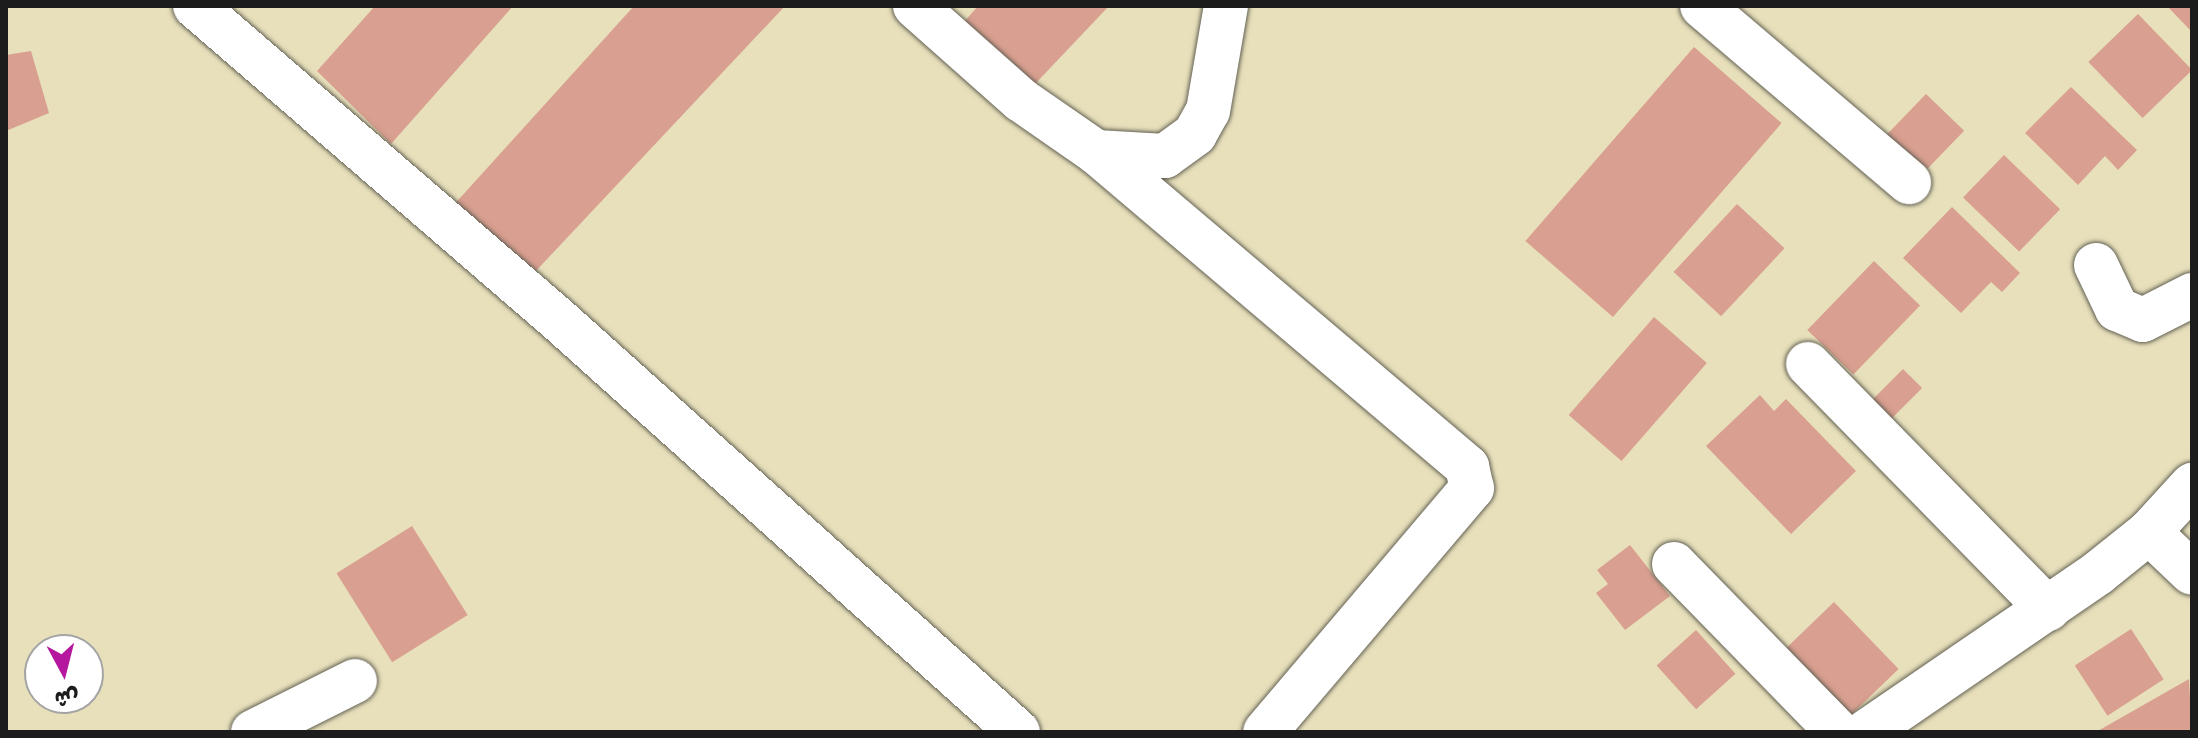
<!DOCTYPE html>
<html>
<head>
<meta charset="utf-8">
<style>
	body { margin:0 }
	#map { position:relative; width:2198px; height:738px; overflow:hidden; background:#e8e0bb; font-family:"Indie Flower","Playpen Sans Arabic",sans-serif }
	div>[style] { position:absolute }
	.building>* { inset:0; background:#d99f90; transform-origin:0 0 }
	.roads { filter:drop-shadow(0 0 2px #636154) drop-shadow(0 0 2px #636154) }
	.minor>* { height:44px; margin:-22px; padding:0 22px; transform-origin:22px; border-radius:22px; background:#fff }
	span { translate:-50% -50%; white-space:nowrap; text-align:center; line-height:1.15; -webkit-text-stroke:6px #fff; paint-order:stroke }
	.frame { position:absolute; inset:0; border:8px solid #1c1c1c; pointer-events:none }
	.north { position:absolute; left:24px; top:634px; width:80px; height:80px; box-sizing:border-box; background:#fff; border:2px solid #a4a4a4; border-radius:50%; rotate:173deg; font-size:22px; font-weight:700; line-height:32px; text-align:center; color:#1c1c1c }
	.north::after { content:''; display:block; margin:auto; width:28px; height:36px; background:#b5179e; clip-path:polygon(50% 0,100% 100%,50% 72%,0 100%) }
</style>
</head>
<body>
<div id="map">
	<div class="building">
		<div style="clip-path:polygon(375px 6px,513px 6px,391px 144px,317px 71px)"></div>
		<div style="clip-path:polygon(634px 6px,785px 6px,534px 273px,451px 208px)"></div>
		<div style="clip-path:polygon(978px 6px,1109px 6px,1035px 84px,964px 22px)"></div>
		<div style="clip-path:polygon(2167px 6px,2192px 6px,2192px 32px)"></div>
		<div style="left:2138px;top:14px;width:78px;height:69px;rotate:46deg"></div>
		<div style="left:1694px;top:47px;width:116px;height:257px;rotate:41deg"></div>
		<div style="clip-path:polygon(31px 51px,49px 113px,6px 131px,6px 55px)"></div>
		<div style="clip-path:polygon(2071px 87px,2137px 150px,2118px 170px,2105px 156px,2078px 185px,2025px 133px)"></div>
		<div style="left:1926px;top:94px;width:53px;height:58px;rotate:44deg"></div>
		<div style="left:2004px;top:155px;width:78px;height:59px;rotate:44deg"></div>
		<div style="left:1737px;top:204px;width:65px;height:93px;rotate:43deg"></div>
		<div style="clip-path:polygon(1952px 207px,2020px 273px,2002px 292px,1991px 282px,1961px 313px,1903px 258px)"></div>
		<div style="left:1874px;top:261px;width:64px;height:96px;rotate:44deg"></div>
		<div style="left:1654px;top:317px;width:70px;height:130px;rotate:41deg"></div>
		<div style="left:1903px;top:369px;width:27px;height:49px;rotate:45deg"></div>
		<div style="clip-path:polygon(1760px 395px,1774px 411px,1786px 399px,1856px 471px,1791px 534px,1706px 446px)"></div>
		<div style="left:412px;top:526px;width:105px;height:89px;rotate:58deg"></div>
		<div style="clip-path:polygon(1630px 545px,1670px 596px,1625px 630px,1596px 593px,1608px 584px,1597px 570px)"></div>
		<div style="left:1834px;top:602px;width:93px;height:66px;rotate:46deg"></div>
		<div style="left:2131px;top:629px;width:60px;height:67px;rotate:57deg"></div>
		<div style="left:1696px;top:630px;width:59px;height:53px;rotate:48deg"></div>
		<div style="clip-path:polygon(2189px 679px,2192px 732px,2096px 732px)"></div>
	</div>
	<div class="roads">
		<div class="minor">
			<div style="left:195px;top:6px;width:484px;rotate:40.8deg"></div>
			<div style="left:561px;top:322px;width:614px;rotate:41.9deg"></div>
			<div style="left:915px;top:6px;width:142px;rotate:41.6deg"></div>
			<div style="left:1021px;top:100px;width:91px;rotate:34.7deg"></div>
			<div style="left:1096px;top:152px;width:487px;rotate:40.3deg"></div>
			<div style="left:1467px;top:467px;width:22px;rotate:77deg"></div>
			<div style="left:1472px;top:488px;width:320px;rotate:130.3deg"></div>
			<div style="left:1702px;top:6px;width:272px;rotate:40.4deg"></div>
			<div style="left:1096px;top:152px;width:69px;rotate:3.3deg"></div>
			<div style="left:1165px;top:156px;width:37px;rotate:-36deg"></div>
			<div style="left:1195px;top:134px;width:26px;rotate:-61deg"></div>
			<div style="left:1208px;top:111px;width:107px;rotate:-80.3deg"></div>
			<div style="left:2096px;top:265px;width:49px;rotate:64.5deg"></div>
			<div style="left:2117px;top:309px;width:28px;rotate:23deg"></div>
			<div style="left:2143px;top:320px;width:55px;rotate:-27deg"></div>
			<div style="left:1808px;top:364px;width:343px;rotate:45.6deg"></div>
			<div style="left:2149px;top:532px;width:59px;rotate:43.6deg"></div>
			<div style="left:1674px;top:564px;width:235px;rotate:45.7deg"></div>
			<div style="left:253px;top:732px;width:114px;rotate:-26.6deg"></div>
			<div style="left:1866px;top:732px;width:281px;rotate:-34.4deg"></div>
			<div style="left:2098px;top:573px;width:65px;rotate:-38.8deg"></div>
			<div style="left:2149px;top:532px;width:64px;rotate:-47.5deg"></div>
		</div>
	</div>
	<div class="frame"></div>
	<div class="north">ش</div>
</div>
</body>
</html>
